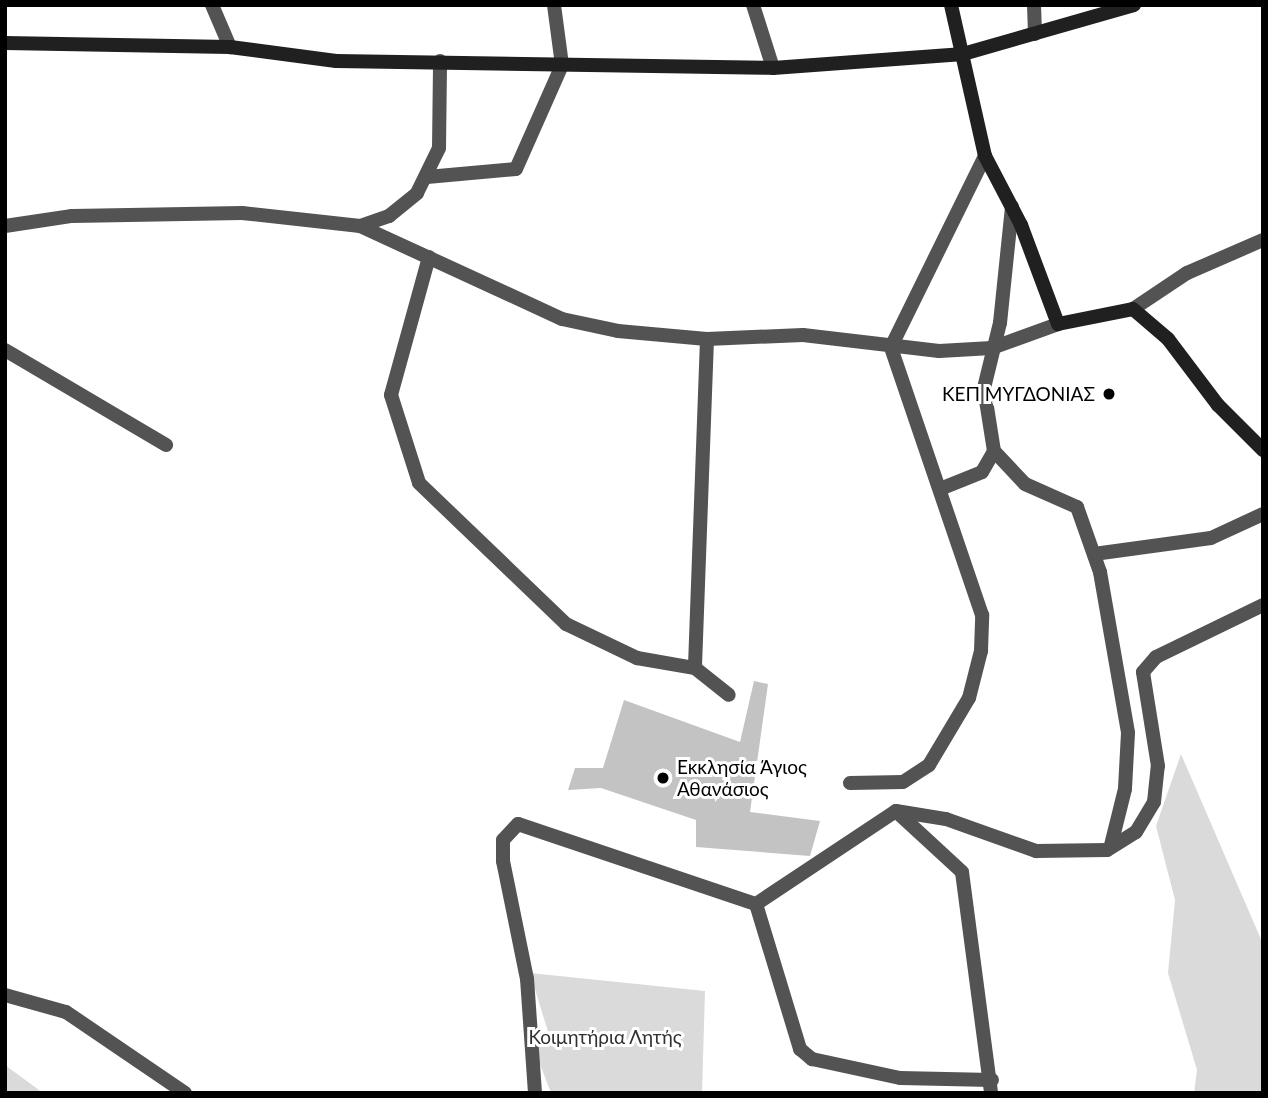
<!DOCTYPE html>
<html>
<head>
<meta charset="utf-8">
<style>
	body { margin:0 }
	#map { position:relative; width:1268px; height:1098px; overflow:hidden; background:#fff; font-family:Lato,sans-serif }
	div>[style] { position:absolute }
	.green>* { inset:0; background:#dadada }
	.building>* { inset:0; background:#c3c3c3 }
	.street>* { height:14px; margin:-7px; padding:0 7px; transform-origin:7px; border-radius:7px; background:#535353 }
	.secondary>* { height:14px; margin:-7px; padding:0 7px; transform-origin:7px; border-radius:7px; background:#202020 }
	.dots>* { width:19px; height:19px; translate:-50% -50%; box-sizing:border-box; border:4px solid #fff; border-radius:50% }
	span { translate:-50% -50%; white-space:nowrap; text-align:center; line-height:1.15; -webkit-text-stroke:6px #fff; paint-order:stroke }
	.poi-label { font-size:19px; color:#000 }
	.right { translate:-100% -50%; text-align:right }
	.left { translate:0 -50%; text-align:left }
	.park-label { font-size:19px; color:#313131 }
	.frame { position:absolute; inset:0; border:7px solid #000; pointer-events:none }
</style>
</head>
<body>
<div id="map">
	<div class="green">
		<div style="clip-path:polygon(1181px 754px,1263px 944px,1263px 1093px,1194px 1093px,1197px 1070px,1168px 973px,1175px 900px,1156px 826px)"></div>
		<div style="clip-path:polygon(530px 973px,705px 991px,702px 1093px,551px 1093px,533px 1046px,549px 1035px)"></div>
		<div style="clip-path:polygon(5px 1065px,43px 1093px,5px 1093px)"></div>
	</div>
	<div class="building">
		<div style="clip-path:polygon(754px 681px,768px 684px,750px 812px,820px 821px,810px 856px,696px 847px,696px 820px,601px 788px,568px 790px,575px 768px,603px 768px,624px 700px,740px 742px)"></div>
	</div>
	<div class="street">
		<div style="left:212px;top:5px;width:46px;rotate:66.8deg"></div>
		<div style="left:753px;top:5px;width:66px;rotate:72.4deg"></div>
		<div style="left:1034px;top:5px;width:29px;rotate:88deg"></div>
		<div style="left:427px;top:177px;width:89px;rotate:-5.1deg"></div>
		<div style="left:516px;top:169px;width:114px;rotate:-66.1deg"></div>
		<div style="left:562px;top:65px;width:61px;rotate:-97.6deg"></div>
		<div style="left:5px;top:226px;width:68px;rotate:-8.5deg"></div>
		<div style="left:72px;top:216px;width:170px;rotate:-1deg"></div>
		<div style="left:242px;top:213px;width:119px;rotate:6.3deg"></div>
		<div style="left:360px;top:226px;width:31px;rotate:-19deg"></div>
		<div style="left:389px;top:216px;width:36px;rotate:-39deg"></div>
		<div style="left:417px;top:193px;width:50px;rotate:-63.9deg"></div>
		<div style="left:439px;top:148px;width:87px;rotate:-89.3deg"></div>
		<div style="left:360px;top:226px;width:222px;rotate:24.7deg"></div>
		<div style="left:562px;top:319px;width:57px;rotate:12.1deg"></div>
		<div style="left:618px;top:331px;width:89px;rotate:5.1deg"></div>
		<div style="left:707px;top:339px;width:96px;rotate:-2.4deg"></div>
		<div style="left:803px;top:335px;width:137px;rotate:6.7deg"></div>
		<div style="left:939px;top:351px;width:53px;rotate:-3.2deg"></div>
		<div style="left:992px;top:348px;width:70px;rotate:-20deg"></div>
		<div style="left:429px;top:257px;width:143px;rotate:105.4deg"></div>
		<div style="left:391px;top:395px;width:92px;rotate:72.3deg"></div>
		<div style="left:419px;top:483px;width:204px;rotate:43.8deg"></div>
		<div style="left:566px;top:624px;width:79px;rotate:25.6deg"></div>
		<div style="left:637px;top:658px;width:59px;rotate:9.8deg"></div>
		<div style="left:1133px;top:309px;width:65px;rotate:-33.7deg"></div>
		<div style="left:1187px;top:273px;width:83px;rotate:-23.5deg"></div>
		<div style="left:707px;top:339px;width:329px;rotate:92.1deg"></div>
		<div style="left:695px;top:668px;width:43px;rotate:38.5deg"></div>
		<div style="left:5px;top:350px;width:187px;rotate:30.5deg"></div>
		<div style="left:994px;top:451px;width:45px;rotate:46.8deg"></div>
		<div style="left:1025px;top:484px;width:57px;rotate:23.9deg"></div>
		<div style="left:1077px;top:507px;width:69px;rotate:70.5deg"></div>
		<div style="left:1100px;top:572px;width:163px;rotate:80.1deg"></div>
		<div style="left:1128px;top:733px;width:56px;rotate:93.1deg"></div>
		<div style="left:1125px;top:789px;width:58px;rotate:104deg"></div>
		<div style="left:940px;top:489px;width:45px;rotate:-22deg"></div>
		<div style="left:982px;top:472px;width:24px;rotate:-60deg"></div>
		<div style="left:994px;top:451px;width:64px;rotate:-99deg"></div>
		<div style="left:984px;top:388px;width:67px;rotate:-76.2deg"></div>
		<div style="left:1000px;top:323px;width:117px;rotate:-84.1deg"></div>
		<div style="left:1094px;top:554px;width:118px;rotate:-7.8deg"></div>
		<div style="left:1211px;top:538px;width:57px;rotate:-24.8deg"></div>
		<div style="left:850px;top:783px;width:53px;rotate:-1.1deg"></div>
		<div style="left:903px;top:782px;width:31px;rotate:-33deg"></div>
		<div style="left:929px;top:765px;width:78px;rotate:-59.2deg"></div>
		<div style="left:969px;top:698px;width:49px;rotate:-75.7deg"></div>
		<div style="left:981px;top:651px;width:36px;rotate:-88deg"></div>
		<div style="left:982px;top:615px;width:283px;rotate:-108.8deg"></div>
		<div style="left:891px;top:347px;width:213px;rotate:-63.8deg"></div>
		<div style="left:897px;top:812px;width:88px;rotate:42.7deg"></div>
		<div style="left:962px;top:872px;width:223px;rotate:82.5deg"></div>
		<div style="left:756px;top:904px;width:168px;rotate:-33.6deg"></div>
		<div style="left:896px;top:811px;width:51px;rotate:9.1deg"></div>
		<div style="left:946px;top:819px;width:96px;rotate:19.6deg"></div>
		<div style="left:1036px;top:851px;width:71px;rotate:-0.8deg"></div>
		<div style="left:1107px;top:850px;width:34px;rotate:-32deg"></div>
		<div style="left:1136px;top:832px;width:35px;rotate:-59deg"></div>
		<div style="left:1154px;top:802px;width:36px;rotate:-84deg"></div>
		<div style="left:1158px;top:766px;width:95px;rotate:-99.1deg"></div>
		<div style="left:1143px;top:672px;width:20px;rotate:-49deg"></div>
		<div style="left:1156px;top:657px;width:119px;rotate:-25.9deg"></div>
		<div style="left:756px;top:904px;width:152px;rotate:73.1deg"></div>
		<div style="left:800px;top:1049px;width:16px;rotate:40deg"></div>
		<div style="left:812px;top:1059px;width:90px;rotate:12.2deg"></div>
		<div style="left:900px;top:1078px;width:92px;rotate:1.2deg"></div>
		<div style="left:5px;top:995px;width:63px;rotate:15.6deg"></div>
		<div style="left:66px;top:1012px;width:144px;rotate:34.2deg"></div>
		<div style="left:535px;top:1093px;width:114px;rotate:-94deg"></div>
		<div style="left:527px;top:979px;width:120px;rotate:-101.5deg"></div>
		<div style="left:503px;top:861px;width:21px;rotate:-90deg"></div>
		<div style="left:503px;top:840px;width:22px;rotate:-47deg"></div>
		<div style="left:518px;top:824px;width:251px;rotate:18.6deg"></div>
	</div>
	<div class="secondary">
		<div style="left:951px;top:5px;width:155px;rotate:77.3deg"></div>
		<div style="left:985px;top:156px;width:78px;rotate:62.4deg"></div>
		<div style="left:1021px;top:225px;width:106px;rotate:69.5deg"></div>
		<div style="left:1058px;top:324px;width:76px;rotate:-11.3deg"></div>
		<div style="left:1133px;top:309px;width:46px;rotate:40.6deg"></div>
		<div style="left:1168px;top:339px;width:83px;rotate:52.9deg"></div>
		<div style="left:1218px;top:405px;width:64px;rotate:45deg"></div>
		<div style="left:5px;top:43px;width:225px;rotate:1deg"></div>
		<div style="left:230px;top:47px;width:107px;rotate:7.5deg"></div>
		<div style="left:336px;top:61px;width:437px;rotate:0.9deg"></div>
		<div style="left:773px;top:68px;width:191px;rotate:-4.2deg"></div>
		<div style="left:963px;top:54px;width:178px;rotate:-16deg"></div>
	</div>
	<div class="dots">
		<div style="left:1109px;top:394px;background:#000"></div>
		<div style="left:663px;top:778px;background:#000"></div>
	</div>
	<div class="poi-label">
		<span class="right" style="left:1095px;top:394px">ΚΕΠ ΜΥΓΔΟΝΙΑΣ</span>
		<span class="left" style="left:677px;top:778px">Εκκλησία Άγιος<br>Αθανάσιος</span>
	</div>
	<div class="park-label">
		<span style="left:605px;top:1037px">Κοιμητήρια Λητής</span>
	</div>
	<div class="frame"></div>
</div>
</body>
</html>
